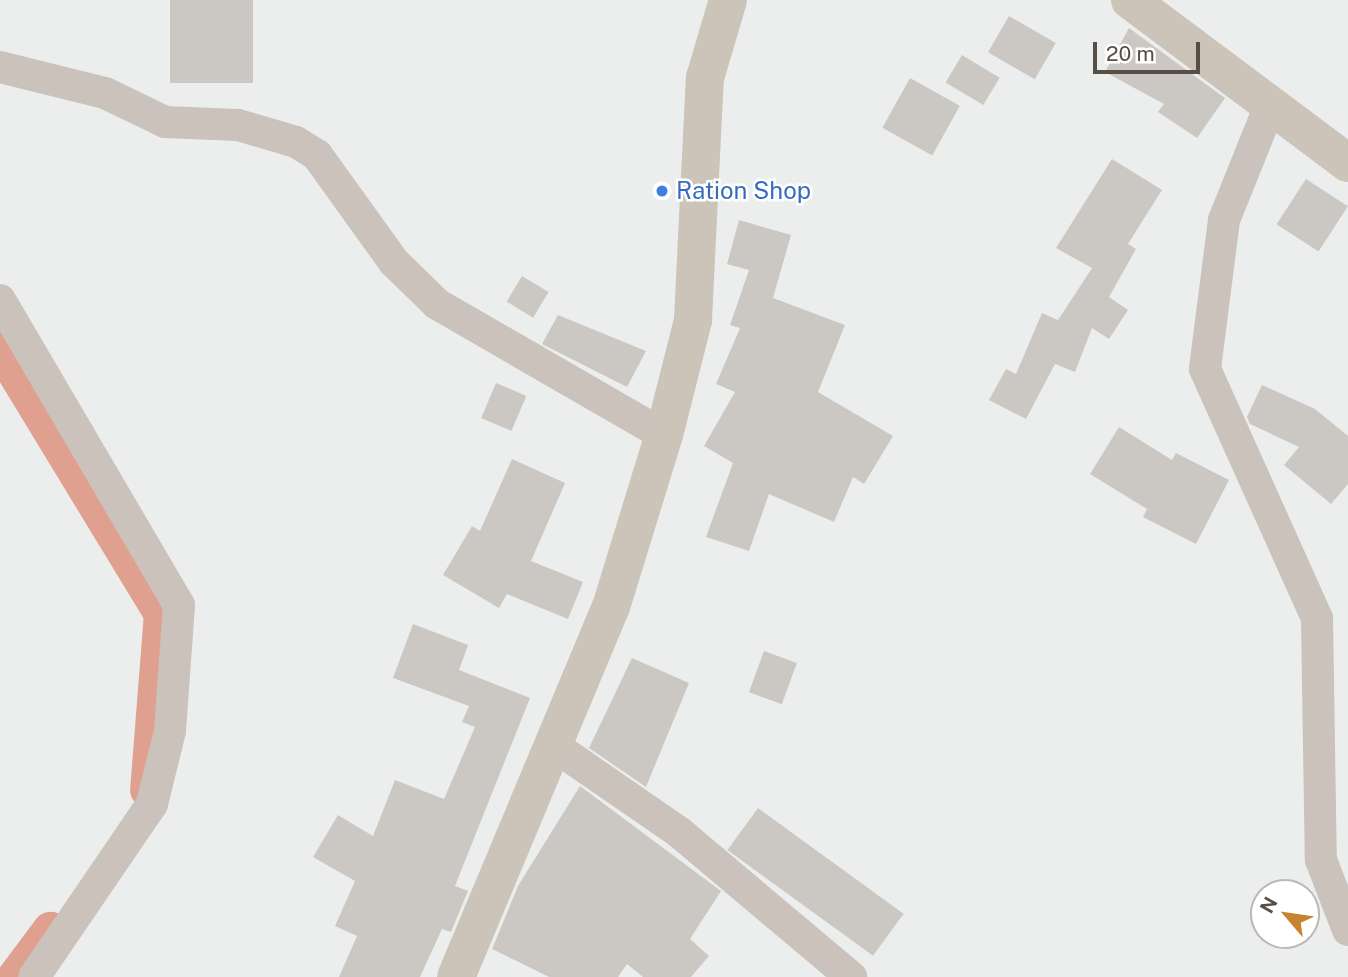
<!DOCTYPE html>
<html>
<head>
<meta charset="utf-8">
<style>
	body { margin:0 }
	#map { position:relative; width:1348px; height:977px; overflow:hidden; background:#eceeee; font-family:"Public Sans",sans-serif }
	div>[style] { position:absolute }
	.canal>* { height:37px; margin:-18.5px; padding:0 18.5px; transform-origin:18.5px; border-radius:18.5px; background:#e0a090 }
	.building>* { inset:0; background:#cbc8c3; transform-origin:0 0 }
	.street>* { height:32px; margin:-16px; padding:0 16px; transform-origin:16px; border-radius:16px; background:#cac2bb }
	.secondary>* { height:38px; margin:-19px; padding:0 19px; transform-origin:19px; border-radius:19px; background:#ccc3b9 }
	.dots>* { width:19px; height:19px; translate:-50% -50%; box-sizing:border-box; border:4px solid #fff; border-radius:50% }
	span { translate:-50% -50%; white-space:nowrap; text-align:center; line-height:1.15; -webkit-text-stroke:5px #fff; paint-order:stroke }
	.shop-label { font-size:24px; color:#366cbe }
	.left { translate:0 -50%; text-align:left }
	.north { position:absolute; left:1250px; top:879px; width:70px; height:70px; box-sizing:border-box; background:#fff; border:2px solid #bcb8b5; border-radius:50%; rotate:299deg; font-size:19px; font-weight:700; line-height:28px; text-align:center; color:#574e46 }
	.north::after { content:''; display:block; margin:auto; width:24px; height:32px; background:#c7832d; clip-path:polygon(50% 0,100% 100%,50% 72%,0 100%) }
	.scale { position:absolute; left:1093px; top:42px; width:107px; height:32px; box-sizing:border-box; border:4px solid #574e46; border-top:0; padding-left:9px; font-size:21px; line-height:24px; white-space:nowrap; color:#574e46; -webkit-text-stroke:5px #fff; paint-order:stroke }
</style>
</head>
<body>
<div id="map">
	<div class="canal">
		<div style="left:0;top:347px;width:311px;rotate:58.7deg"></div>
		<div style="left:162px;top:613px;width:177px;rotate:94.5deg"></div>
		<div style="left:15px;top:977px;width:59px;rotate:-53.3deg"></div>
	</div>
	<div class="building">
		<div style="left:170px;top:0;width:83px;height:83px"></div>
		<div style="left:1009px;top:16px;width:54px;height:42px;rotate:30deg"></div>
		<div style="clip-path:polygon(1129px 28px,1225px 98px,1197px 138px,1158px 112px,1164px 104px,1105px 72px)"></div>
		<div style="left:962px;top:55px;width:44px;height:32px;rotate:31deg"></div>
		<div style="left:910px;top:78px;width:57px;height:57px;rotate:29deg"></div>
		<div style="clip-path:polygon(1112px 159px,1162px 190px,1128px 244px,1136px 249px,1109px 297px,1128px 310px,1109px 339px,1092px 328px,1075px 372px,1055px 364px,1026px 419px,989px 400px,1006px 369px,1016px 374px,1042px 313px,1058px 320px,1092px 268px,1056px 248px)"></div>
		<div style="left:1306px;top:179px;width:50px;height:54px;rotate:33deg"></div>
		<div style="clip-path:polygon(739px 220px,791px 235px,773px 298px,845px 325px,818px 392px,893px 436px,864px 484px,853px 477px,834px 522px,769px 494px,749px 551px,706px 537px,733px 463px,704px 446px,735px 392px,716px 384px,740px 328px,730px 325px,749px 270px,727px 264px)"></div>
		<div style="left:522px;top:276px;width:31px;height:30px;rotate:31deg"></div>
		<div style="clip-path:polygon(558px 315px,646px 351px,627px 387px,542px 344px)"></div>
		<div style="left:496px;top:383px;width:33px;height:38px;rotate:23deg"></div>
		<div style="clip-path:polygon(1262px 385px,1315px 409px,1348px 436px,1348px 484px,1331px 504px,1284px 465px,1299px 447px,1250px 424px,1247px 417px)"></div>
		<div style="clip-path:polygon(1119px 427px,1172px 460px,1176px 453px,1229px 480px,1196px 544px,1143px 517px,1147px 509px,1090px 474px)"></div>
		<div style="clip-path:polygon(512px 459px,565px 483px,531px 561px,583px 582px,568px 619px,507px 594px,499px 608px,443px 575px,472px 526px,480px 531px)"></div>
		<div style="clip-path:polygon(413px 624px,468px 645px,459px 670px,530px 698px,455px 886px,468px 891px,451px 932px,442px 929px,420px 977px,339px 977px,357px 936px,335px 926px,355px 881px,313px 857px,338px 815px,373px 836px,395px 780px,444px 799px,475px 727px,462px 722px,469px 706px,393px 678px)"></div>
		<div style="left:764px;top:651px;width:35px;height:44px;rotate:20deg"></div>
		<div style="clip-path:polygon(632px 658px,689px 683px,646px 787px,589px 748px)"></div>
		<div style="clip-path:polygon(580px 786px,721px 891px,690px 939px,709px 956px,691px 977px,643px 977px,627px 964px,618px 977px,549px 977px,492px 949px,518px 886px)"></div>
		<div style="left:758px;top:808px;width:180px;height:52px;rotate:36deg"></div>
	</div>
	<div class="street">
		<div style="left:0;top:67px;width:108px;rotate:13.9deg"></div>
		<div style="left:105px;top:93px;width:67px;rotate:25.8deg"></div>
		<div style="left:165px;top:122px;width:73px;rotate:2.4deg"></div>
		<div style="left:238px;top:125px;width:60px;rotate:16.3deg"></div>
		<div style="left:296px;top:142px;width:25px;rotate:32deg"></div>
		<div style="left:317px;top:155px;width:132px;rotate:54.3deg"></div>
		<div style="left:394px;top:262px;width:60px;rotate:44.3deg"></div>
		<div style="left:437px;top:304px;width:262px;rotate:30deg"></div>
		<div style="left:1269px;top:108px;width:121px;rotate:111.9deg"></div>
		<div style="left:1224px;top:220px;width:150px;rotate:97.3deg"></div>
		<div style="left:1205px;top:369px;width:273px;rotate:65.8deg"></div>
		<div style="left:1317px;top:618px;width:242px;rotate:89.1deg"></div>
		<div style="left:1321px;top:860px;width:75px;rotate:68.9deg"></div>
		<div style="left:0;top:300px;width:354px;rotate:59.6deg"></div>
		<div style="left:179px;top:605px;width:126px;rotate:94.1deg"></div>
		<div style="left:170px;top:731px;width:75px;rotate:103.9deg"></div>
		<div style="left:152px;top:804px;width:209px;rotate:124.3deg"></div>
		<div style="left:557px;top:748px;width:150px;rotate:34.6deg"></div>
		<div style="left:680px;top:833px;width:224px;rotate:40.1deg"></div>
	</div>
	<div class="secondary">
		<div style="left:1130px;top:0;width:272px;rotate:36.8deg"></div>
		<div style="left:456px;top:977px;width:401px;rotate:-67.3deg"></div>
		<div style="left:611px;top:607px;width:180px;rotate:-72.9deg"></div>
		<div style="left:664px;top:435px;width:119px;rotate:-75.8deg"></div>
		<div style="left:693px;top:320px;width:242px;rotate:-87.2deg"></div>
		<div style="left:705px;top:78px;width:81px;rotate:-73.6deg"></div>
	</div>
	<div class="dots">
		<div style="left:662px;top:191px;background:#3f7fe0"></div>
	</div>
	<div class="shop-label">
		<span class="left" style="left:676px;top:191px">Ration Shop</span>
	</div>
	<div class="north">N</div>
	<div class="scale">20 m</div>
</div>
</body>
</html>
